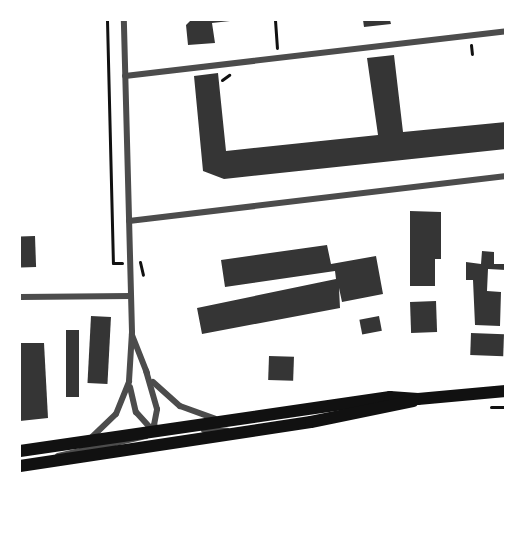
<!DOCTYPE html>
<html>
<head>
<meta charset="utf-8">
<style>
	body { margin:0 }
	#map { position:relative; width:525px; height:555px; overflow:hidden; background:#fff; font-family:"DM Sans",sans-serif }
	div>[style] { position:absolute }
	.building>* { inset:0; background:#353535; transform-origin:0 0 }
	.path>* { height:3px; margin:-1.5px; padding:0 1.5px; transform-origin:1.5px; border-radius:1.5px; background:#111 }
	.minor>* { height:6px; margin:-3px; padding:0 3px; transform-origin:3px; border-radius:3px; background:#4c4c4c }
	.secondary>* { height:12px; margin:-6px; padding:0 6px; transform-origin:6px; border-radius:6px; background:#111 }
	span { translate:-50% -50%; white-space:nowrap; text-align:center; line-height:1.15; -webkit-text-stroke:6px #fff; paint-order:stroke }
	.frame { position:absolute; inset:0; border:21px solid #fff; pointer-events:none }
</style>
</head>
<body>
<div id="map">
	<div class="building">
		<div style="clip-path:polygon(191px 20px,229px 20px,230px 21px,212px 23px,215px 43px,188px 45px,186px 25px)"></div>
		<div style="clip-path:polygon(363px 20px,390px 20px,391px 24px,364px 27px)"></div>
		<div style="clip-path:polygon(394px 55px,403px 132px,506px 122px,506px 149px,224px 179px,203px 171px,194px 76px,218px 73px,226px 151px,378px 135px,367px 58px)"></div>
		<div style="clip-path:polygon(410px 211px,441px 212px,441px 259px,435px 259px,435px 286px,410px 286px)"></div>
		<div style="left:35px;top:236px;width:31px;height:15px;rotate:88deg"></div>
		<div style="clip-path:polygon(327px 245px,331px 264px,376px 256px,383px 294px,342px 302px,339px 288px,340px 308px,202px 334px,197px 308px,336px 279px,335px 271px,225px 287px,221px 260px)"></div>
		<div style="clip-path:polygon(482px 251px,494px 252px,494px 264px,506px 264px,506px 270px,488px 269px,487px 291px,501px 292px,500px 326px,475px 325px,473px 280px,466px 280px,466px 262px,481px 264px)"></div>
		<div style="left:436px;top:301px;width:31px;height:26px;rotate:88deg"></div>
		<div style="left:91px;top:316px;width:20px;height:67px;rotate:3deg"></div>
		<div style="left:379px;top:316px;width:15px;height:20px;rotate:79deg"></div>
		<div style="left:66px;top:330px;width:13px;height:67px"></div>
		<div style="left:471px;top:333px;width:33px;height:22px;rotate:2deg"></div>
		<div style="clip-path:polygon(20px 343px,44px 343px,48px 418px,20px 421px)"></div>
		<div style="left:269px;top:356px;width:25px;height:24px;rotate:2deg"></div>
	</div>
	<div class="path">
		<div style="left:107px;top:20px;width:243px;rotate:88.6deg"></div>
		<div style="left:113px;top:263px;width:9px"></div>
		<div style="left:275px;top:20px;width:28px;rotate:86deg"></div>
		<div style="left:471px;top:45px;width:9px;rotate:84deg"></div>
		<div style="left:222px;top:80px;width:9px;rotate:-36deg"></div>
		<div style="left:140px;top:262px;width:13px;rotate:77deg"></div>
		<div style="left:491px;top:407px;width:15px"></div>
	</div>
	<div class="minor">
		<div style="left:125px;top:76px;width:384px;rotate:-6.7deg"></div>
		<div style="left:129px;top:221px;width:380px;rotate:-6.8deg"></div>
		<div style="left:20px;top:297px;width:111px;rotate:-0.5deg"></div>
		<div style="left:132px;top:335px;width:41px;rotate:68.5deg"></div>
		<div style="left:153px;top:382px;width:36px;rotate:42deg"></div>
		<div style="left:180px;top:406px;width:37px;rotate:20deg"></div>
		<div style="left:130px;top:387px;width:26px;rotate:77deg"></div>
		<div style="left:136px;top:412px;width:24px;rotate:48deg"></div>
		<div style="left:204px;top:430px;width:23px;rotate:2deg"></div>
		<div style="left:92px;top:437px;width:33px;rotate:-44deg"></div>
		<div style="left:116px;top:414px;width:35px;rotate:-68deg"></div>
		<div style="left:129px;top:381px;width:49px;rotate:-86.5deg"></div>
		<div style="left:132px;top:332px;width:312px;rotate:-91.5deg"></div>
		<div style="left:58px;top:456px;width:90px;rotate:-12.8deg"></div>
		<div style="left:146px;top:436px;width:14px;rotate:-54deg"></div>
		<div style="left:154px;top:425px;width:16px;rotate:-79deg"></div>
		<div style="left:157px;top:409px;width:40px;rotate:-106deg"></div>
	</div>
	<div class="secondary">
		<div style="left:20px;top:451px;width:374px;rotate:-8.3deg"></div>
		<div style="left:390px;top:397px;width:28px;rotate:4deg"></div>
		<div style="left:418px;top:399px;width:88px;rotate:-5.2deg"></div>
		<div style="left:20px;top:466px;width:294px;rotate:-8.6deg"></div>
		<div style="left:311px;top:422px;width:104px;rotate:-11.6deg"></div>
	</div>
	<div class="frame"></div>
</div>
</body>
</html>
